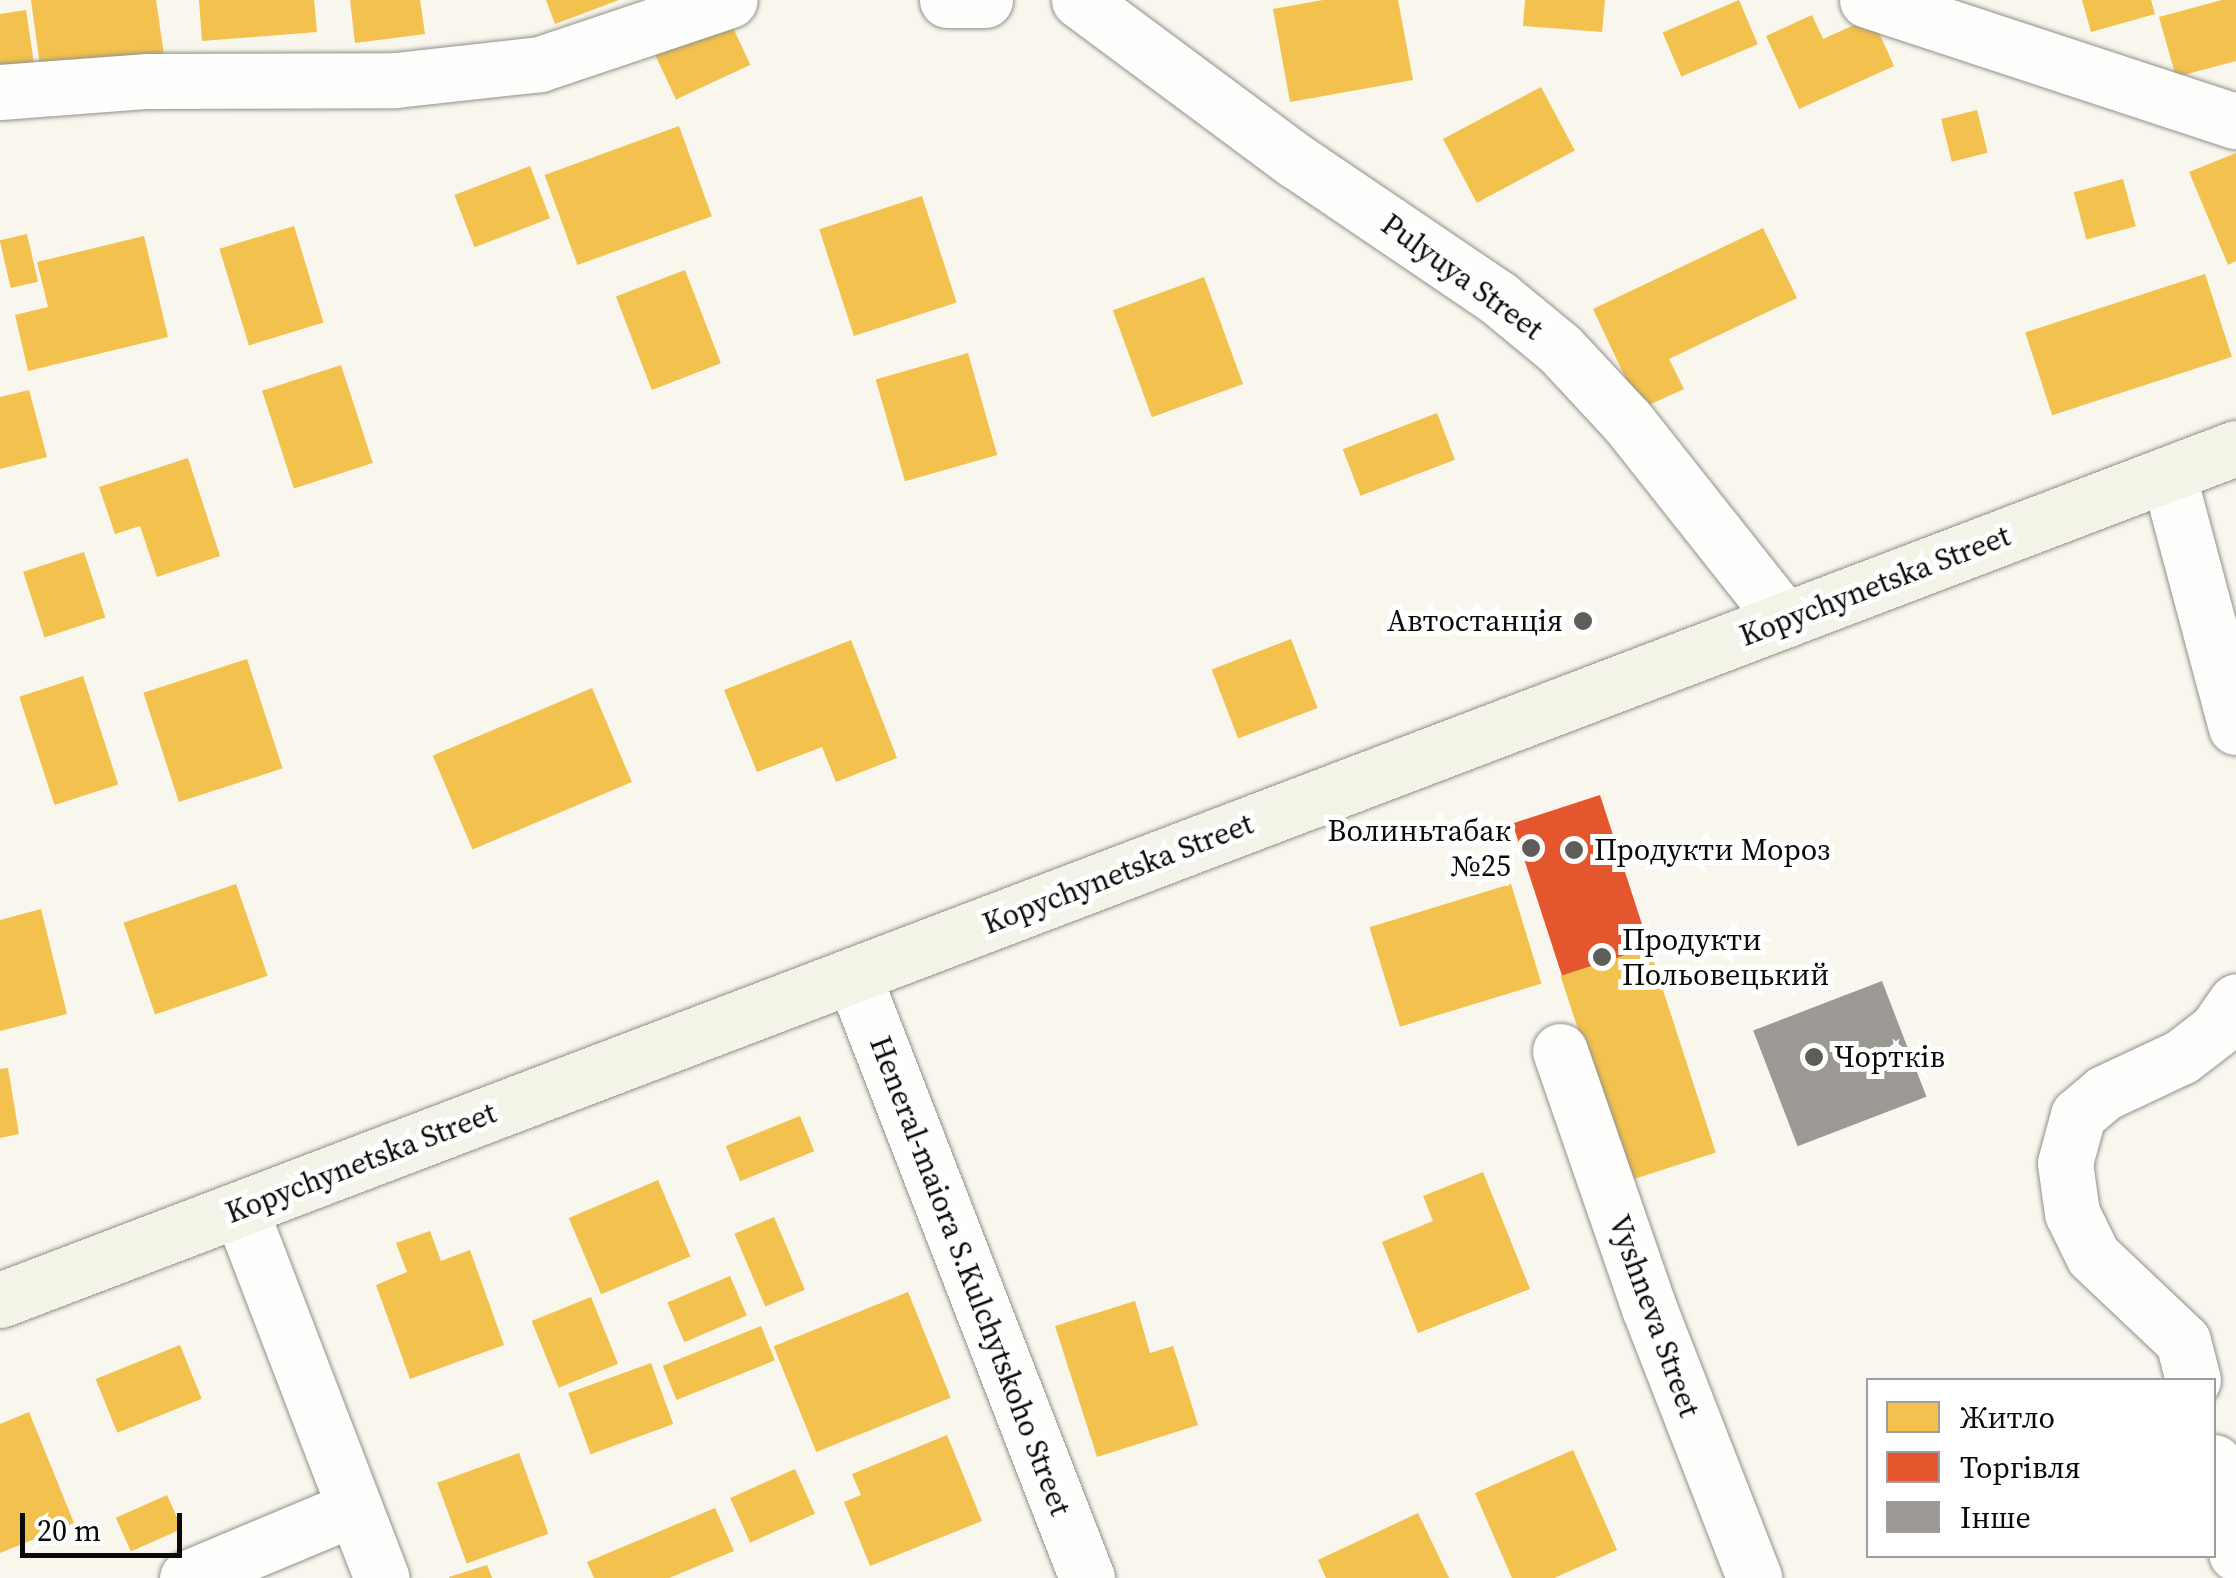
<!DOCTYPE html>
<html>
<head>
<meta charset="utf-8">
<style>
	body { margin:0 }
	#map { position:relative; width:2236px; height:1578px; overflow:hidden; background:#f9f6ed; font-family:"Source Serif 4",serif }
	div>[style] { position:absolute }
	.homes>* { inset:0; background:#f2c14e; transform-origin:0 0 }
	.shops>* { inset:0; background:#e4572e; transform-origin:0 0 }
	.building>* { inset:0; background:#9c9893; transform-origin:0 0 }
	.roads { filter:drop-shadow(0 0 2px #92908c) drop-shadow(0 0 2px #92908c) }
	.minor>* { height:55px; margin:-27.5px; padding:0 27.5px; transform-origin:27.5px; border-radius:27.5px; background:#fefefc }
	.secondary>* { height:55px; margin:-27.5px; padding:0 27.5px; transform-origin:27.5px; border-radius:27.5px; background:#f4f3e7 }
	.dots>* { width:28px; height:28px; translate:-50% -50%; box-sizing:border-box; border:5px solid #fff; border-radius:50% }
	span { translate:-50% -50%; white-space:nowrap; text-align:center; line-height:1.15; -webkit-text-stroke:10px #fff; paint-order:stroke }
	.street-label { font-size:30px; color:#0a0a0a }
	.poi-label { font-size:30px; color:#0a0a0a }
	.right { translate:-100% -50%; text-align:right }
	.left { translate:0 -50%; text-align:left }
	.legend { position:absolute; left:1866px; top:1378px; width:350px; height:180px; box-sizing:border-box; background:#fff; border:2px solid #9d9d9d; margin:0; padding:12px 18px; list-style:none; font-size:30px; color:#0a0a0a }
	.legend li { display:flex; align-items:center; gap:20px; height:50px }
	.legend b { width:50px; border:2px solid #9d9d9d }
	.scale { position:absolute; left:20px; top:1513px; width:162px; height:45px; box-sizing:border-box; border:5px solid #0a0a0a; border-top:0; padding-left:12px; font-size:30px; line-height:35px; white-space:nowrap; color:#0a0a0a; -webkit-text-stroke:8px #fff; paint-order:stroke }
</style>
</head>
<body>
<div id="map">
	<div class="homes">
		<div style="clip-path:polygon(31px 0,156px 0,164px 55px,41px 73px)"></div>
		<div style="clip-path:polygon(199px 0,314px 0,317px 32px,202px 41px)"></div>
		<div style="clip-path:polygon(350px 0,420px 0,425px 34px,355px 43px)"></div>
		<div style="clip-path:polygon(546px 0,619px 0,555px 24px)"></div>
		<div style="clip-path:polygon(1323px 0,1398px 0,1413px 80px,1290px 102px,1273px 9px)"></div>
		<div style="clip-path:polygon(1525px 0,1605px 0,1602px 32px,1523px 26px)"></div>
		<div style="left:1739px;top:0;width:48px;height:83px;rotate:67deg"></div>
		<div style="clip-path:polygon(2082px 0,2151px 0,2155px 14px,2091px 32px)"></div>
		<div style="clip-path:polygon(2222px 0,2236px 0,2236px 61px,2176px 77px,2159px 17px)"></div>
		<div style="left:722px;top:4px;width:67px;height:82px;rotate:65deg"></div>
		<div style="clip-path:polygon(26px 10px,34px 64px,0 69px,0 14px)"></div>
		<div style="clip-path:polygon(1812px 15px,1823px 39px,1872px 17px,1894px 66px,1799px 109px,1766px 36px)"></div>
		<div style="left:1541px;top:87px;width:72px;height:111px;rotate:62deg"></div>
		<div style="left:1977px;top:110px;width:44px;height:37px;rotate:76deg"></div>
		<div style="left:679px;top:126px;width:96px;height:143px;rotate:70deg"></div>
		<div style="clip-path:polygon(2236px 153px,2236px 261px,2228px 265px,2189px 172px)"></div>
		<div style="left:530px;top:166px;width:56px;height:81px;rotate:69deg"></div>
		<div style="left:2123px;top:179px;width:49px;height:51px;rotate:75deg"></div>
		<div style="left:922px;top:196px;width:112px;height:108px;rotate:72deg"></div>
		<div style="left:294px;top:226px;width:101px;height:78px;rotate:73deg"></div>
		<div style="clip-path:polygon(1763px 228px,1797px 298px,1669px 359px,1684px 389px,1640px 409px,1593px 309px)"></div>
		<div style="left:27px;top:234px;width:49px;height:28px;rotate:77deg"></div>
		<div style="clip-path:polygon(144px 236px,168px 337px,28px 371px,15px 315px,48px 307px,37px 262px)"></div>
		<div style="left:685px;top:270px;width:100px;height:74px;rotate:69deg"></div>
		<div style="left:2205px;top:274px;width:87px;height:189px;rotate:72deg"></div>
		<div style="left:1204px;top:277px;width:114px;height:97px;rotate:70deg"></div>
		<div style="left:968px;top:353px;width:106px;height:96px;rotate:74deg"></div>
		<div style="left:341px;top:365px;width:103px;height:83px;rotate:72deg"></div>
		<div style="clip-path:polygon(29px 390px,47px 457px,0 469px,0 397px)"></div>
		<div style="left:1437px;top:413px;width:50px;height:101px;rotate:69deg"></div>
		<div style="clip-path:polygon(188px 458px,220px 556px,157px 577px,140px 526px,115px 534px,99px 487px)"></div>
		<div style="left:84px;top:552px;width:69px;height:64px;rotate:72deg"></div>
		<div style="left:1291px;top:639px;width:74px;height:85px;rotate:69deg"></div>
		<div style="clip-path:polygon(851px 640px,897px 758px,836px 782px,822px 747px,757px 772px,724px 690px)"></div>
		<div style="left:247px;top:659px;width:115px;height:109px;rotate:72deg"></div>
		<div style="left:83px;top:676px;width:114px;height:67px;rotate:72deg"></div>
		<div style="left:592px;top:688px;width:102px;height:173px;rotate:67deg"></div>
		<div style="left:236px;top:884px;width:97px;height:119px;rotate:71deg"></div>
		<div style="left:1511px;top:884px;width:104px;height:148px;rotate:73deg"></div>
		<div style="clip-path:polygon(41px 909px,67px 1014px,0 1031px,0 920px)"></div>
		<div style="left:1649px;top:947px;width:216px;height:93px;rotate:72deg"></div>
		<div style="clip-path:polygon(8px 1068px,19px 1134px,0 1138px,0 1069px)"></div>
		<div style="left:800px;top:1116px;width:38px;height:80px;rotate:68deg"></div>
		<div style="clip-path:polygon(1483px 1172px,1530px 1289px,1418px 1333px,1382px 1242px,1433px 1221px,1423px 1196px)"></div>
		<div style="left:658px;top:1180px;width:83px;height:97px;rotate:67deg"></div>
		<div style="left:774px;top:1217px;width:79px;height:43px;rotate:67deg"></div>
		<div style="clip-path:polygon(430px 1231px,441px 1261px,470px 1250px,504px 1345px,410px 1379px,376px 1285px,407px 1272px,396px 1243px)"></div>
		<div style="left:730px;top:1276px;width:43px;height:68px;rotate:67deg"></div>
		<div style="left:908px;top:1292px;width:114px;height:145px;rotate:68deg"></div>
		<div style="left:591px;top:1297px;width:72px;height:64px;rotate:68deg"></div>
		<div style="clip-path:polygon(1135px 1301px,1150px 1353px,1173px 1346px,1198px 1425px,1097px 1457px,1055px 1326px)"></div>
		<div style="left:761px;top:1326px;width:37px;height:106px;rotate:68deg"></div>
		<div style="left:180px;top:1345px;width:58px;height:91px;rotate:68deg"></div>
		<div style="left:651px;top:1363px;width:65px;height:88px;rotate:70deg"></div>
		<div style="clip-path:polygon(29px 1412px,74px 1523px,0 1553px,0 1424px)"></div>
		<div style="clip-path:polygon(947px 1435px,982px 1521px,870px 1566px,844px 1502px,861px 1495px,852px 1474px)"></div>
		<div style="clip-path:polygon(1573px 1450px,1617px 1550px,1554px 1578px,1512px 1578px,1475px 1493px)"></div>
		<div style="left:519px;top:1453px;width:86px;height:87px;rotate:70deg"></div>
		<div style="left:795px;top:1469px;width:49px;height:71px;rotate:66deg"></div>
		<div style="left:167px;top:1495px;width:37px;height:56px;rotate:66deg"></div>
		<div style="clip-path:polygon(715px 1508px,734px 1551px,669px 1578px,594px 1578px,587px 1562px)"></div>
		<div style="clip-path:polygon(1418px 1513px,1449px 1578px,1326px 1578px,1318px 1560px)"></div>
		<div style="clip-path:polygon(487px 1565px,492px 1578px,449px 1578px,449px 1577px)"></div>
	</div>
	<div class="shops">
		<div style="left:1600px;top:795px;width:160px;height:92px;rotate:72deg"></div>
	</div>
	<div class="building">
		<div style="left:1882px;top:981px;width:124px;height:138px;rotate:69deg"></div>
	</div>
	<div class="roads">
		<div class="minor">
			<div style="left:947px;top:0;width:38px"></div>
			<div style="left:1079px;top:0;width:270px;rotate:36.6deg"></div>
			<div style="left:1296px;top:161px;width:243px;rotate:34.1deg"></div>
			<div style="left:1497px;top:297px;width:82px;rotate:39.5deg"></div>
			<div style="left:1560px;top:349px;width:98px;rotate:47.1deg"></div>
			<div style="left:1627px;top:421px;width:254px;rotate:51.6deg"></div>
			<div style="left:1867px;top:0;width:388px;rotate:18.2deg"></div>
			<div style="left:0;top:92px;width:148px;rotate:-4.3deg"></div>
			<div style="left:148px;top:81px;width:248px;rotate:-0.2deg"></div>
			<div style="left:396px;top:80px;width:145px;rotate:-6.3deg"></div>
			<div style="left:540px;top:64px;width:200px;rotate:-18.6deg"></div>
			<div style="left:2168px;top:474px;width:262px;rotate:75deg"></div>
			<div style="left:853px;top:975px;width:647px;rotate:68.79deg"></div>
			<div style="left:1560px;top:1051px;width:272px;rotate:70.9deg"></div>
			<div style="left:1649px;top:1308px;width:290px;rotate:68.7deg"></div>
			<div style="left:240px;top:1209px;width:395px;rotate:69deg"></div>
			<div style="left:2193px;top:1380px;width:40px;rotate:-104.4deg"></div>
			<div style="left:2183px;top:1341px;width:124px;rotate:-136.6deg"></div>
			<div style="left:2093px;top:1256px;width:48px;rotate:-116deg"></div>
			<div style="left:2072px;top:1213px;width:50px;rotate:-98deg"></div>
			<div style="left:2065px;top:1163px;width:50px;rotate:-74.8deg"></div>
			<div style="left:2078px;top:1115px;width:34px;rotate:-40deg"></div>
			<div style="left:2104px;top:1093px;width:85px;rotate:-25.1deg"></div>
			<div style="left:2181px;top:1057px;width:44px;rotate:-37.6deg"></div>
			<div style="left:2216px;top:1030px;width:35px;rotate:-55deg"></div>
			<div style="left:2214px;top:1462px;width:94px;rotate:76.4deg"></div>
			<div style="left:187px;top:1578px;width:181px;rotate:-22.7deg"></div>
		</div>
		<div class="secondary">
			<div style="left:0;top:1300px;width:2393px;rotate:-20.86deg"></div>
		</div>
	</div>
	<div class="dots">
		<div style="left:1583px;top:621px;background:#5e5d59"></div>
		<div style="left:1531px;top:848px;background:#5e5d59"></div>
		<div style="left:1574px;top:850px;background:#5e5d59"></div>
		<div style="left:1602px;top:957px;background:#5e5d59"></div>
		<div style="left:1814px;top:1057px;background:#5e5d59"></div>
	</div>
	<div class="street-label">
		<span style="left:1462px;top:277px;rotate:36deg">Pulyuya Street</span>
		<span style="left:1875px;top:586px;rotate:-21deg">Kopychynetska Street</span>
		<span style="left:1118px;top:874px;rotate:-21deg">Kopychynetska Street</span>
		<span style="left:361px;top:1163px;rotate:-21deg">Kopychynetska Street</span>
		<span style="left:970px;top:1276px;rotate:69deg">Heneral-maiora S.Kulchytskoho Street</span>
		<span style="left:1654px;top:1316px;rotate:70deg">Vyshneva Street</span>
	</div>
	<div class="poi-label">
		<span class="right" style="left:1563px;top:621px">Автостанція</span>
		<span class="right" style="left:1511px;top:848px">Волиньтабак<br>№25</span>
		<span class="left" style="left:1594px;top:850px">Продукти Мороз</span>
		<span class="left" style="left:1622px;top:957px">Продукти<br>Польовецький</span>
		<span class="left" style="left:1834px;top:1057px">Чортків</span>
	</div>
	<ul class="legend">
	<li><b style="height:28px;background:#f2c14e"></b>Житло</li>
	<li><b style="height:28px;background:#e4572e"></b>Торгівля</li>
	<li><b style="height:28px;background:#9c9893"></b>Інше</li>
	</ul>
	<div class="scale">20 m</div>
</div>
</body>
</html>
